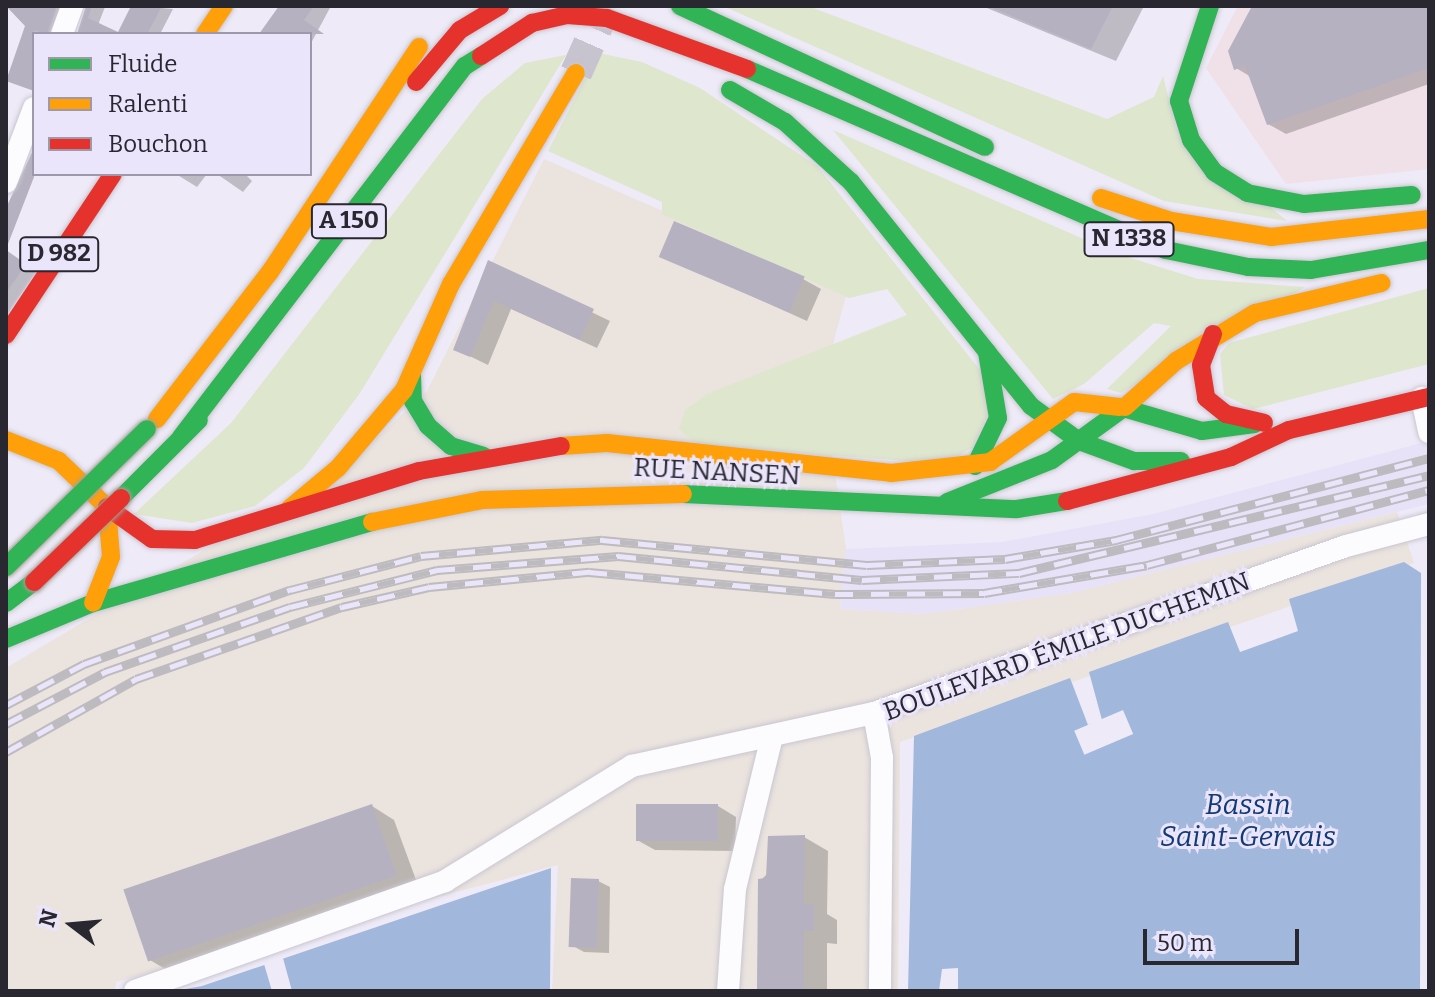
<!DOCTYPE html>
<html>
<head>
<meta charset="utf-8">
<style>
	body { margin:0 }
	#map { position:relative; width:1435px; height:997px; overflow:hidden; background:#eeeaf7; font-family:Bitter,serif }
	div>[style] { position:absolute }
	.commercial>* { inset:0; background:#f0e0e7 }
	.industrial>* { inset:0; background:#eae3de }
	.built>* { inset:0; background:#e8e2f9 }
	.green>* { inset:0; background:#dee6cd }
	.water>* { inset:0; background:#a1b7dc }
	.pier>* { inset:0; background:#eeeaf7; transform-origin:0 0 }
	.shadow>* { inset:0; background:#0003 }
	.building>* { inset:0; background:#b5b1c1; transform-origin:0 0 }
	.secondary-tunnel>* { height:32px; margin-top:-16px; transform-origin:0; background:repeating-linear-gradient(90deg,#c7c3cf 0 32px,transparent 0 48px) }
	.roads { filter:drop-shadow(0 0 2px #c9c6d0) drop-shadow(0 0 2px #c9c6d0) }
	.street>* { height:22px; margin:-11px; padding:0 11px; transform-origin:11px; border-radius:11px; background:#fcfcfe }
	.fast>* { height:18px; margin:-9px; padding:0 9px; transform-origin:9px; border-radius:9px; background:#30b455 }
	.slow>* { height:18px; margin:-9px; padding:0 9px; transform-origin:9px; border-radius:9px; background:#ff9f0a }
	.jam>* { height:18px; margin:-9px; padding:0 9px; transform-origin:9px; border-radius:9px; background:#e5322d }
	.rail>* { height:9px; margin-top:-4.5px; transform-origin:0; background:repeating-linear-gradient(90deg,#ebe5fc 0 18px,#bdbbbf 0 36px); box-sizing:border-box; border-block:2px solid #bdbbbf }
	.bridges { filter:drop-shadow(0 0 2px #a49f98) drop-shadow(0 0 2px #a49f98) }
	.fast-bridge>* { height:18px; margin:-9px; padding:0 9px; transform-origin:9px; border-radius:9px; background:#30b455 }
	.jam-bridge>* { height:18px; margin:-9px; padding:0 9px; transform-origin:9px; border-radius:9px; background:#e5322d }
	span { translate:-50% -50%; white-space:nowrap; text-align:center; line-height:1.15; -webkit-text-stroke:6px #ebe5fc; paint-order:stroke }
	.shield-label span { padding:2px 6px; background:#ebe5fc; border:2px solid; border-radius:6px; -webkit-text-stroke-width:0 }
	.shield-label { font-size:24px; color:#292730; font-weight:700 }
	.street-label { font-size:26px; color:#292730 }
	.water-label { font-size:28px; color:#123b76; font-style:italic }
	.frame { position:absolute; inset:0; border:8px solid #292730; pointer-events:none }
	.legend { position:absolute; left:32px; top:32px; width:280px; height:144px; box-sizing:border-box; background:#ebe5fc; border:2px solid #9d99aa; margin:0; padding:10px 14px; list-style:none; font-size:24px; color:#292730 }
	.legend li { display:flex; align-items:center; gap:16px; height:40px }
	.legend b { width:40px; border:2px solid #9d99aa }
	.north { position:absolute; left:32px; top:885px; width:80px; height:80px; -webkit-text-stroke:6px #ebe5fc; paint-order:stroke; rotate:286deg; font-size:22px; font-weight:700; line-height:32px; text-align:center; color:#292730 }
	.north::after { content:''; display:block; margin:auto; width:28px; height:36px; background:#292730; clip-path:polygon(50% 0,100% 100%,50% 72%,0 100%) }
	.scale { position:absolute; left:1143px; top:929px; width:156px; height:36px; box-sizing:border-box; border:4px solid #292730; border-top:0; padding-left:10px; font-size:24px; line-height:28px; white-space:nowrap; color:#292730; -webkit-text-stroke:6px #ebe5fc; paint-order:stroke }
</style>
</head>
<body>
<div id="map">
	<div class="commercial">
		<div style="clip-path:polygon(1238px 6px,1429px 6px,1429px 169px,1286px 184px,1206px 68px)"></div>
	</div>
	<div class="industrial">
		<div style="clip-path:polygon(544px 159px,847px 292px,822px 385px,846px 549px,840px 609px,924px 614px,1071px 593px,1397px 512px,1414px 563px,900px 742px,898px 991px,552px 991px,558px 865px,116px 982px,115px 991px,6px 991px,6px 668px,349px 464px,427px 391px)"></div>
	</div>
	<div class="built">
		<div style="clip-path:polygon(1429px 441px,1429px 504px,1071px 593px,924px 614px,840px 609px,846px 549px,1002px 542px,1153px 514px)"></div>
	</div>
	<div class="green">
		<div style="clip-path:polygon(723px 6px,808px 6px,1107px 119px,1154px 97px,1163px 76px,1176px 128px,1287px 221px,1164px 201px)"></div>
		<div style="clip-path:polygon(598px 53px,642px 62px,700px 88px,817px 166px,984px 375px,991px 407px,973px 447px,946px 464px,697px 445px,679px 429px,685px 410px,707px 394px,907px 315px,887px 289px,849px 298px,662px 214px,662px 202px,548px 151px)"></div>
		<div style="clip-path:polygon(566px 55px,360px 393px,304px 468px,255px 506px,192px 523px,134px 514px,231px 423px,482px 99px,525px 63px)"></div>
		<div style="clip-path:polygon(833px 130px,1118px 254px,1198px 279px,1305px 287px,1121px 393px,1107px 389px,1171px 326px,1154px 323px,1084px 384px,1053px 399px)"></div>
		<div style="clip-path:polygon(1429px 288px,1429px 364px,1253px 409px,1224px 395px,1220px 354px,1229px 343px)"></div>
	</div>
	<div class="water">
		<div style="clip-path:polygon(1404px 562px,1421px 573px,1420px 991px,958px 991px,958px 968px,942px 969px,939px 991px,908px 991px,914px 736px,1070px 678px,1088px 725px,1102px 720px,1089px 672px,1228px 622px,1240px 652px,1298px 631px,1289px 599px)"></div>
		<div style="clip-path:polygon(551px 868px,550px 991px,174px 991px,202px 986px)"></div>
	</div>
	<div class="pier">
		<div style="left:1123px;top:710px;width:26px;height:53px;rotate:67deg"></div>
		<div style="clip-path:polygon(283px 958px,292px 991px,272px 991px,264px 964px)"></div>
	</div>
	<div class="shadow">
		<div style="clip-path:polygon(17px 6px,76px 6px,60px 34px,34px 34px,34px 86px,6px 81px,27px 26px)"></div>
		<div style="clip-path:polygon(86px 6px,105px 7px,98px 25px,113px 34px,78px 34px)"></div>
		<div style="clip-path:polygon(139px 6px,173px 9px,160px 34px,121px 34px)"></div>
		<div style="clip-path:polygon(281px 6px,331px 6px,310px 45px,310px 34px,287px 34px)"></div>
		<div style="clip-path:polygon(982px 6px,1144px 6px,1116px 61px)"></div>
		<div style="clip-path:polygon(1254px 6px,1429px 6px,1429px 84px,1286px 134px,1268px 124px,1251px 77px,1236px 68px)"></div>
		<div style="clip-path:polygon(176px 174px,207px 174px,197px 187px)"></div>
		<div style="clip-path:polygon(217px 174px,245px 174px,252px 181px,243px 192px)"></div>
		<div style="clip-path:polygon(662px 256px,803px 279px,821px 289px,807px 321px)"></div>
		<div style="clip-path:polygon(6px 257px,36px 272px,6px 316px)"></div>
		<div style="clip-path:polygon(489px 263px,610px 321px,597px 348px,511px 309px,488px 365px,455px 349px)"></div>
		<div style="clip-path:polygon(372px 806px,394px 820px,419px 888px,172px 973px,150px 960px)"></div>
		<div style="clip-path:polygon(718px 806px,736px 817px,735px 851px,655px 850px,637px 840px)"></div>
		<div style="clip-path:polygon(804px 837px,828px 851px,827px 914px,837px 920px,837px 944px,827px 943px,827px 991px,757px 991px,760px 881px)"></div>
		<div style="clip-path:polygon(598px 881px,610px 887px,609px 953px,584px 952px,573px 946px)"></div>
	</div>
	<div class="building">
		<div style="clip-path:polygon(6px 6px,57px 6px,48px 34px,34px 30px,34px 91px,6px 81px,25px 26px)"></div>
		<div style="clip-path:polygon(86px 6px,92px 6px,88px 18px,118px 32px,131px 6px,162px 6px,147px 34px,77px 34px)"></div>
		<div style="clip-path:polygon(279px 6px,314px 6px,304px 20px,324px 34px,259px 34px)"></div>
		<div style="clip-path:polygon(988px 6px,1113px 6px,1091px 49px)"></div>
		<div style="clip-path:polygon(1252px 6px,1429px 6px,1429px 68px,1267px 125px,1245px 66px,1234px 70px,1228px 51px)"></div>
		<div style="clip-path:polygon(34px 148px,34px 177px,8px 244px,6px 208px)"></div>
		<div style="left:674px;top:221px;width:142px;height:39px;rotate:23deg"></div>
		<div style="clip-path:polygon(6px 250px,26px 264px,6px 293px)"></div>
		<div style="clip-path:polygon(488px 260px,594px 309px,580px 340px,494px 301px,470px 357px,453px 350px)"></div>
		<div style="left:372px;top:804px;width:76px;height:263px;rotate:71deg"></div>
		<div style="left:636px;top:804px;width:82px;height:37px"></div>
		<div style="clip-path:polygon(805px 835px,804px 904px,814px 904px,814px 931px,804px 931px,804px 991px,757px 991px,758px 879px,766px 878px,768px 836px)"></div>
		<div style="left:571px;top:878px;width:28px;height:69px;rotate:2deg"></div>
	</div>
	<div class="secondary-tunnel">
		<div style="left:576px;top:73px;width:73px;rotate:-65.9deg"></div>
	</div>
	<div class="roads">
		<div class="street">
			<div style="left:62px;top:34px;width:30px;rotate:-70deg"></div>
			<div style="left:6px;top:182px;width:79px;rotate:-69.3deg"></div>
			<div style="left:1422px;top:398px;width:35px;rotate:78deg"></div>
			<div style="left:874px;top:713px;width:46px;rotate:79.9deg"></div>
			<div style="left:882px;top:758px;width:233px;rotate:90.5deg"></div>
			<div style="left:135px;top:991px;width:329px;rotate:-19.5deg"></div>
			<div style="left:445px;top:881px;width:220px;rotate:-31.6deg"></div>
			<div style="left:632px;top:766px;width:248px;rotate:-12.4deg"></div>
			<div style="left:874px;top:713px;width:501px;rotate:-19.48deg"></div>
			<div style="left:1346px;top:546px;width:86px;rotate:-14.8deg"></div>
			<div style="left:728px;top:991px;width:102px;rotate:-86.1deg"></div>
			<div style="left:735px;top:889px;width:153px;rotate:-76.4deg"></div>
		</div>
		<div class="fast">
			<div style="left:680px;top:6px;width:336px;rotate:24.8deg"></div>
			<div style="left:1210px;top:6px;width:100px;rotate:108.1deg"></div>
			<div style="left:1179px;top:101px;width:41px;rotate:72.9deg"></div>
			<div style="left:1191px;top:140px;width:39px;rotate:54deg"></div>
			<div style="left:1214px;top:172px;width:39px;rotate:32deg"></div>
			<div style="left:1247px;top:193px;width:58px;rotate:10.9deg"></div>
			<div style="left:1304px;top:204px;width:108px;rotate:-4.8deg"></div>
			<div style="left:747px;top:69px;width:456px;rotate:23.4deg"></div>
			<div style="left:1166px;top:250px;width:84px;rotate:11.7deg"></div>
			<div style="left:1248px;top:267px;width:63px;rotate:2.7deg"></div>
			<div style="left:1311px;top:270px;width:120px;rotate:-9.6deg"></div>
			<div style="left:730px;top:90px;width:64px;rotate:30.2deg"></div>
			<div style="left:785px;top:122px;width:89px;rotate:42.3deg"></div>
			<div style="left:851px;top:182px;width:218px;rotate:51.3deg"></div>
			<div style="left:987px;top:352px;width:70px;rotate:50.8deg"></div>
			<div style="left:1031px;top:406px;width:59px;rotate:36.1deg"></div>
			<div style="left:1079px;top:441px;width:59px;rotate:20deg"></div>
			<div style="left:1134px;top:461px;width:47px"></div>
			<div style="left:412px;top:375px;width:26px;rotate:88deg"></div>
			<div style="left:413px;top:401px;width:29px;rotate:59deg"></div>
			<div style="left:428px;top:426px;width:30px;rotate:41deg"></div>
			<div style="left:451px;top:446px;width:34px;rotate:17deg"></div>
			<div style="left:1120px;top:407px;width:85px;rotate:16.3deg"></div>
			<div style="left:1202px;top:431px;width:53px;rotate:-7.5deg"></div>
			<div style="left:181px;top:437px;width:467px;rotate:-52.6deg"></div>
			<div style="left:465px;top:66px;width:19px;rotate:-32deg"></div>
			<div style="left:975px;top:466px;width:53px;rotate:-64.4deg"></div>
			<div style="left:998px;top:418px;width:67px;rotate:-99.5deg"></div>
			<div style="left:683px;top:494px;width:334px;rotate:2.6deg"></div>
			<div style="left:1017px;top:509px;width:51px;rotate:-9.1deg"></div>
			<div style="left:121px;top:498px;width:110px;rotate:-45deg"></div>
			<div style="left:947px;top:502px;width:113px;rotate:-21.8deg"></div>
			<div style="left:1052px;top:460px;width:90px;rotate:-36deg"></div>
			<div style="left:6px;top:603px;width:35px;rotate:-37deg"></div>
			<div style="left:6px;top:639px;width:94px;rotate:-22.5deg"></div>
			<div style="left:93px;top:603px;width:291px;rotate:-16.2deg"></div>
		</div>
		<div class="slow">
			<div style="left:205px;top:34px;width:34px;rotate:-56deg"></div>
			<div style="left:1101px;top:198px;width:74px;rotate:18.2deg"></div>
			<div style="left:1171px;top:221px;width:101px;rotate:9.1deg"></div>
			<div style="left:1271px;top:237px;width:159px;rotate:-6.5deg"></div>
			<div style="left:1125px;top:407px;width:69px;rotate:-42deg"></div>
			<div style="left:1176px;top:361px;width:92px;rotate:-31.3deg"></div>
			<div style="left:1255px;top:313px;width:130px;rotate:-13.3deg"></div>
			<div style="left:157px;top:419px;width:185px;rotate:-52.5deg"></div>
			<div style="left:270px;top:272px;width:270px;rotate:-56.5deg"></div>
			<div style="left:6px;top:440px;width:57px;rotate:21.6deg"></div>
			<div style="left:59px;top:461px;width:66px;rotate:43.8deg"></div>
			<div style="left:107px;top:507px;width:50px;rotate:85.4deg"></div>
			<div style="left:111px;top:557px;width:49px;rotate:111.4deg"></div>
			<div style="left:561px;top:446px;width:46px;rotate:-3.7deg"></div>
			<div style="left:607px;top:443px;width:286px;rotate:6deg"></div>
			<div style="left:891px;top:473px;width:100px;rotate:-6.3deg"></div>
			<div style="left:990px;top:462px;width:103px;rotate:-35.5deg"></div>
			<div style="left:1074px;top:402px;width:46px;rotate:6.2deg"></div>
			<div style="left:289px;top:509px;width:64px;rotate:-39.9deg"></div>
			<div style="left:338px;top:468px;width:102px;rotate:-49.8deg"></div>
			<div style="left:404px;top:390px;width:116px;rotate:-66.1deg"></div>
			<div style="left:451px;top:284px;width:245px;rotate:-59.4deg"></div>
			<div style="left:372px;top:522px;width:112px;rotate:-11.3deg"></div>
			<div style="left:482px;top:500px;width:201px;rotate:-1.7deg"></div>
		</div>
		<div class="jam">
			<div style="left:481px;top:56px;width:61px;rotate:-32.9deg"></div>
			<div style="left:532px;top:23px;width:36px;rotate:-13deg"></div>
			<div style="left:567px;top:15px;width:40px;rotate:4.3deg"></div>
			<div style="left:607px;top:18px;width:149px;rotate:20deg"></div>
			<div style="left:416px;top:82px;width:68px;rotate:-49.8deg"></div>
			<div style="left:460px;top:30px;width:47px;rotate:-31deg"></div>
			<div style="left:1213px;top:334px;width:33px;rotate:111deg"></div>
			<div style="left:1201px;top:365px;width:33px;rotate:81deg"></div>
			<div style="left:1206px;top:398px;width:26px;rotate:39deg"></div>
			<div style="left:1226px;top:414px;width:39px;rotate:13deg"></div>
			<div style="left:6px;top:335px;width:193px;rotate:-56.4deg"></div>
			<div style="left:1067px;top:501px;width:170px;rotate:-15deg"></div>
			<div style="left:1231px;top:457px;width:64px;rotate:-25deg"></div>
			<div style="left:1289px;top:430px;width:144px;rotate:-13.3deg"></div>
			<div style="left:107px;top:507px;width:55px;rotate:35.4deg"></div>
			<div style="left:152px;top:539px;width:43px;rotate:1.3deg"></div>
			<div style="left:195px;top:540px;width:234px;rotate:-17.1deg"></div>
			<div style="left:419px;top:471px;width:144px;rotate:-10deg"></div>
		</div>
	</div>
	<div class="rail">
		<div style="left:6px;top:705px;width:88px;rotate:-27.7deg"></div>
		<div style="left:84px;top:664px;width:219px;rotate:-19.8deg"></div>
		<div style="left:290px;top:590px;width:135px;rotate:-14.5deg"></div>
		<div style="left:421px;top:556px;width:182px;rotate:-5.1deg"></div>
		<div style="left:602px;top:540px;width:266px;rotate:5.4deg"></div>
		<div style="left:867px;top:565px;width:138px;rotate:-2.5deg"></div>
		<div style="left:1005px;top:559px;width:113px;rotate:-9.7deg"></div>
		<div style="left:1116px;top:540px;width:324px;rotate:-14.7deg"></div>
		<div style="left:6px;top:724px;width:112px;rotate:-27.7deg"></div>
		<div style="left:105px;top:672px;width:196px;rotate:-19.4deg"></div>
		<div style="left:290px;top:607px;width:152px;rotate:-14.1deg"></div>
		<div style="left:437px;top:570px;width:182px;rotate:-4.4deg"></div>
		<div style="left:618px;top:556px;width:245px;rotate:5.6deg"></div>
		<div style="left:862px;top:580px;width:157px;rotate:-2.6deg"></div>
		<div style="left:1019px;top:573px;width:422px;rotate:-13.4deg"></div>
		<div style="left:6px;top:752px;width:149px;rotate:-29.3deg"></div>
		<div style="left:136px;top:679px;width:218px;rotate:-19.3deg"></div>
		<div style="left:342px;top:607px;width:89px;rotate:-12.9deg"></div>
		<div style="left:429px;top:587px;width:161px;rotate:-5.4deg"></div>
		<div style="left:589px;top:572px;width:247px;rotate:5.1deg"></div>
		<div style="left:835px;top:594px;width:149px;rotate:-0.4deg"></div>
		<div style="left:984px;top:593px;width:165px;rotate:-9.7deg"></div>
		<div style="left:1147px;top:565px;width:292px;rotate:-14.9deg"></div>
	</div>
	<div class="bridges">
		<div class="fast-bridge">
			<div style="left:6px;top:567px;width:197px;rotate:-44.4deg"></div>
		</div>
		<div class="jam-bridge">
			<div style="left:34px;top:582px;width:121px;rotate:-44deg"></div>
		</div>
	</div>
	<div class="shield-label">
		<span style="left:349px;top:221px">A 150</span>
		<span style="left:1129px;top:239px">N 1338</span>
		<span style="left:59px;top:254px">D 982</span>
	</div>
	<div class="street-label">
		<span style="left:717px;top:472px;rotate:3deg">RUE NANSEN</span>
		<span style="left:1067px;top:647px;rotate:-20deg">BOULEVARD ÉMILE DUCHEMIN</span>
	</div>
	<div class="water-label">
		<span style="left:1248px;top:821px">Bassin<br>Saint-Gervais</span>
	</div>
	<div class="frame"></div>
	<ul class="legend">
	<li><b style="height:10px;background:#30b455"></b>Fluide</li>
	<li><b style="height:10px;background:#ff9f0a"></b>Ralenti</li>
	<li><b style="height:10px;background:#e5322d"></b>Bouchon</li>
	</ul>
	<div class="north">N</div>
	<div class="scale">50 m</div>
</div>
</body>
</html>
